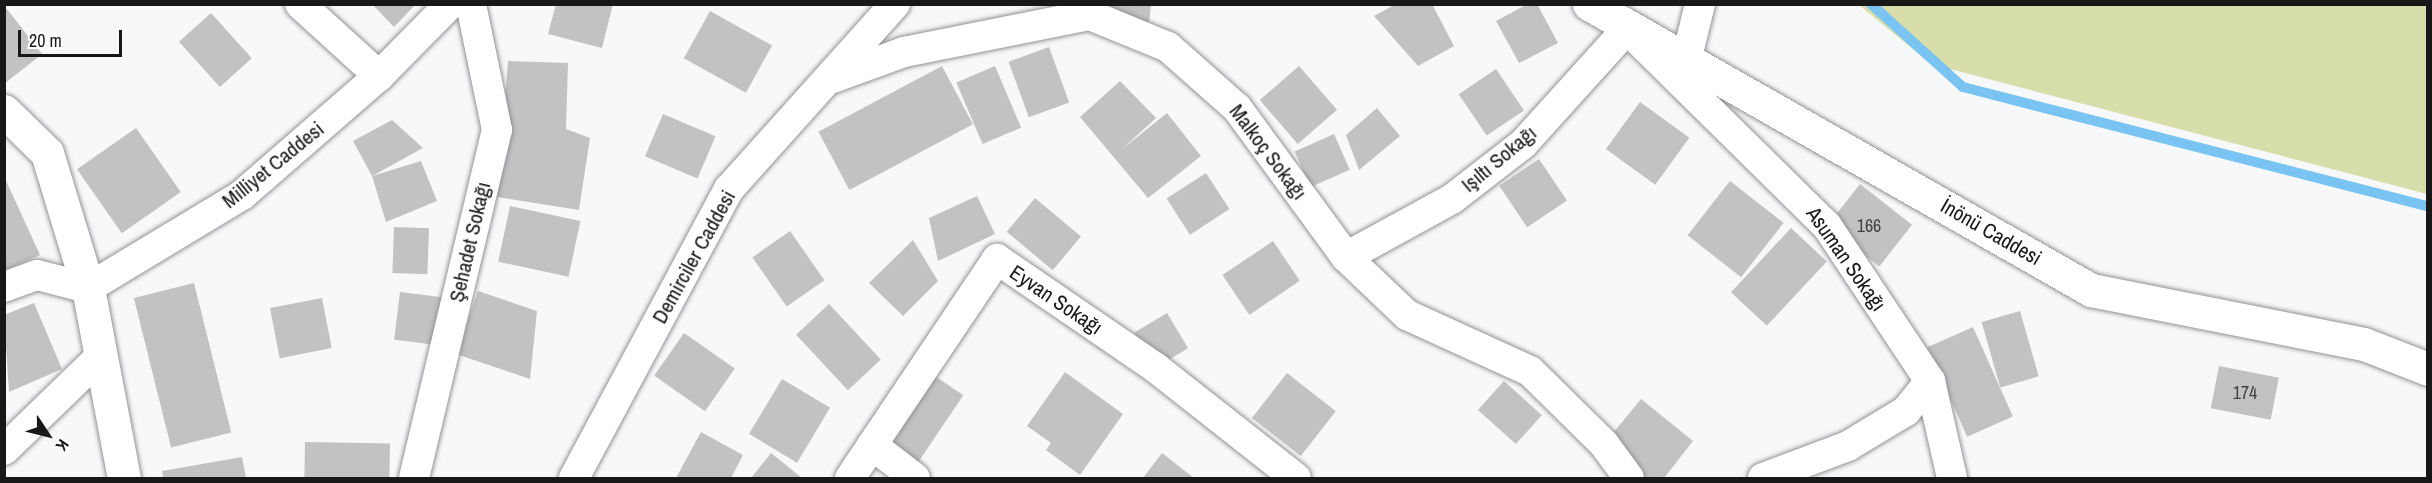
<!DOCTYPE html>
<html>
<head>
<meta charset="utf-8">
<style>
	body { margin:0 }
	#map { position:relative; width:2432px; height:483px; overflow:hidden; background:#f7f8fa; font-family:"Archivo Narrow",sans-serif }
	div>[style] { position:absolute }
	.green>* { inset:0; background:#d8ddac }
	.stream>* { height:10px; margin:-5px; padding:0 5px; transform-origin:5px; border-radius:5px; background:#7ac4f4 }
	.building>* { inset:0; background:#c1c2c4; transform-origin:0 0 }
	.roads { filter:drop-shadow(0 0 2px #929395) drop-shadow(0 0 2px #929395) }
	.street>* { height:30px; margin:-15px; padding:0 15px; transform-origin:15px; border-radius:15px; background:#fff }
	.secondary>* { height:33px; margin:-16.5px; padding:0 16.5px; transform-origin:16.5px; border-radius:16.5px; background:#fff }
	span { translate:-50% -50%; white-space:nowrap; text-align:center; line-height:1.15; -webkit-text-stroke:4.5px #fff; paint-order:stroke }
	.number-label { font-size:18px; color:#424244 }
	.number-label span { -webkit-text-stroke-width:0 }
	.street-label { font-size:21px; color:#181819 }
	.frame { position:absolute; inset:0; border:6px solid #181819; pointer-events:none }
	.north { position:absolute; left:18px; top:405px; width:60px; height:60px; -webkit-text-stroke:4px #fff; paint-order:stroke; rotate:125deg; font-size:16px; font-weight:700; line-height:24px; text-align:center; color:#181819 }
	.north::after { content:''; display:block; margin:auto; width:21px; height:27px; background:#181819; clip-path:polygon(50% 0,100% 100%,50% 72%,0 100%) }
	.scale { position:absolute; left:18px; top:30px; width:104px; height:27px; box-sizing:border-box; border:3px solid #181819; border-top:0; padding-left:8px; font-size:18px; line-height:21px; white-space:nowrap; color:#181819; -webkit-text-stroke:4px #fff; paint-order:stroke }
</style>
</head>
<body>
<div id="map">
	<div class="green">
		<div style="clip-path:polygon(1859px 5px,2427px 5px,2427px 194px,1931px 64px)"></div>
	</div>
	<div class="stream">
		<div style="left:1871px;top:4px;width:124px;rotate:42.1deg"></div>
		<div style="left:1963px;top:87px;width:480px;rotate:14.4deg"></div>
	</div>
	<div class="building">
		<div style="clip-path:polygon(372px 4px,416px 4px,394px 27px)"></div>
		<div style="clip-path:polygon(556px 4px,613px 4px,602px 48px,548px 34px)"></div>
		<div style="clip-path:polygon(1103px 4px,1151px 4px,1149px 24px)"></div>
		<div style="clip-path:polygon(1396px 4px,1432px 4px,1454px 46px,1418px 66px,1374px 16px)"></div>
		<div style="clip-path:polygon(1528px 4px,1537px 4px,1558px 43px,1519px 63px,1496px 21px)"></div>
		<div style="clip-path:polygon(7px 9px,42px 54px,4px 84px,4px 11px)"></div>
		<div style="left:710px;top:11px;width:71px;height:54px;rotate:29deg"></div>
		<div style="left:211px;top:13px;width:61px;height:43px;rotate:48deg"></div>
		<div style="left:1049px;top:47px;width:59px;height:43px;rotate:70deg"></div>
		<div style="clip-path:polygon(508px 61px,568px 63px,566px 129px,590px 138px,579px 210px,497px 197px)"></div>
		<div style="left:942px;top:66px;width:66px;height:140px;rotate:62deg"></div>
		<div style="left:995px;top:66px;width:67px;height:42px;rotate:67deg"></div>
		<div style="left:1299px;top:66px;width:58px;height:52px;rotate:49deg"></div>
		<div style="left:1496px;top:69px;width:50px;height:45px;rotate:56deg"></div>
		<div style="clip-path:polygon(1120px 81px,1156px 118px,1121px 150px,1167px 113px,1201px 156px,1148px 198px,1080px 117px)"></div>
		<div style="left:1640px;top:102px;width:61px;height:58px;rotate:36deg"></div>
		<div style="clip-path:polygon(1377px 108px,1400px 136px,1359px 170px,1346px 135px)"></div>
		<div style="left:663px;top:114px;width:57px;height:46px;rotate:23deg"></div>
		<div style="clip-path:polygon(392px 120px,423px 148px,372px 176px,421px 161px,437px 201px,386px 222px,372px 176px,353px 141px)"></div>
		<div style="left:136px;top:128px;width:78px;height:72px;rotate:55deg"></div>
		<div style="left:1334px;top:134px;width:39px;height:43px;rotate:66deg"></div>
		<div style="left:1539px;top:159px;width:50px;height:48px;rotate:56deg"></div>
		<div style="left:1206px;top:173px;width:43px;height:47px;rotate:57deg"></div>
		<div style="clip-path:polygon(4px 176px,40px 255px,4px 271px)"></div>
		<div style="left:1730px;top:181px;width:68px;height:69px;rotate:38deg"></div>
		<div style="left:1860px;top:184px;width:66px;height:53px;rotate:38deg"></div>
		<div style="clip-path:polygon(977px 196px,995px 234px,938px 261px,929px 218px)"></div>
		<div style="left:1035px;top:198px;width:60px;height:44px;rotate:40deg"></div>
		<div style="left:510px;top:206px;width:72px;height:57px;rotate:12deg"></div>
		<div style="left:394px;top:227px;width:35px;height:46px;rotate:2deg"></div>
		<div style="left:1791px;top:228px;width:49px;height:88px;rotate:43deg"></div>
		<div style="left:790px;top:231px;width:60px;height:46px;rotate:55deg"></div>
		<div style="clip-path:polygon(913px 240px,938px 281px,903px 316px,869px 283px)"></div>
		<div style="left:1273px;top:241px;width:48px;height:61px;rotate:56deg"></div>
		<div style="left:194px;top:283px;width:154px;height:62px;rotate:76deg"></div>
		<div style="clip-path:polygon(478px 291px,537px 311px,530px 379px,456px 354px)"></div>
		<div style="left:400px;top:292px;width:43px;height:48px;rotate:7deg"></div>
		<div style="left:322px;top:298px;width:51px;height:53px;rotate:79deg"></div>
		<div style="clip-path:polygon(34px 303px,62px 369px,9px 392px,4px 315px)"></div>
		<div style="left:829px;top:304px;width:76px;height:45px;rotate:47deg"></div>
		<div style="left:2020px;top:311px;width:68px;height:40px;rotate:74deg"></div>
		<div style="left:1167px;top:313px;width:41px;height:38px;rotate:59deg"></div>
		<div style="left:1973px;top:327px;width:98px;height:50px;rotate:66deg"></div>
		<div style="left:684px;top:333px;width:62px;height:52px;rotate:35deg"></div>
		<div style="left:2219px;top:366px;width:61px;height:43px;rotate:11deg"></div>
		<div style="left:926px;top:370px;width:45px;height:82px;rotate:34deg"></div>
		<div style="clip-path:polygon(1065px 372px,1123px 414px,1080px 475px,1046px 450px,1051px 443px,1027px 426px)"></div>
		<div style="left:1287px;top:373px;width:62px;height:57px;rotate:38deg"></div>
		<div style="left:782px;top:379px;width:56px;height:64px;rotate:31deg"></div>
		<div style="left:1504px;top:381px;width:51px;height:39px;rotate:42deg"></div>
		<div style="clip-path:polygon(1641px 399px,1693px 441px,1664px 478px,1629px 478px,1604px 444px)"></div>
		<div style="clip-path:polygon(701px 432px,743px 455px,731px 478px,676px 478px)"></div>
		<div style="left:305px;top:442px;width:85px;height:36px;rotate:1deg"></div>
		<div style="clip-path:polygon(771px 453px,802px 478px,751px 478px)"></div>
		<div style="clip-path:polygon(1162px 453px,1194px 478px,1143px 478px)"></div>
		<div style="clip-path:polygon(242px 457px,246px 478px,163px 478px,162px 471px)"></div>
	</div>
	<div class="roads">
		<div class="street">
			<div style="left:300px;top:4px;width:107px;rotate:42.3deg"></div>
			<div style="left:1687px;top:57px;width:55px;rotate:-76.2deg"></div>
			<div style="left:833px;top:78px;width:76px;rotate:-20.1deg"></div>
			<div style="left:904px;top:52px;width:190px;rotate:-11.3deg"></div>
			<div style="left:1090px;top:15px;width:84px;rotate:22.3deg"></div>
			<div style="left:1168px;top:47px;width:92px;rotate:41.5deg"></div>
			<div style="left:1237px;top:108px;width:185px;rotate:53.8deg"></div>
			<div style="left:1346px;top:257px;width:84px;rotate:43.6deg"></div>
			<div style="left:1407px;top:315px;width:135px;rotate:24.5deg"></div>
			<div style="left:1530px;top:371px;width:104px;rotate:44.6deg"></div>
			<div style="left:1604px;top:444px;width:42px;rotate:53.7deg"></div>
			<div style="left:1346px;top:257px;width:121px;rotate:-28.7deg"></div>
			<div style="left:1452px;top:199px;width:90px;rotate:-37.8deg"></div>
			<div style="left:1523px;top:144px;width:155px;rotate:-47.9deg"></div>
			<div style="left:1627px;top:29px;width:281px;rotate:44.6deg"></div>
			<div style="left:1827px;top:226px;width:186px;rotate:56.4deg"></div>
			<div style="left:1930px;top:381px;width:99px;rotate:77.2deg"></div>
			<div style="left:4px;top:287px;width:35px;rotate:-20deg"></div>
			<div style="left:37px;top:275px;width:53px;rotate:14.3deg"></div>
			<div style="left:88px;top:288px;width:180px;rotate:-31.1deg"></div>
			<div style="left:242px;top:195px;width:181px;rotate:-41deg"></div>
			<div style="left:379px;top:76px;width:101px;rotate:-45.4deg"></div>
			<div style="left:872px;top:445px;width:54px;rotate:37.5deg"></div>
			<div style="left:4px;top:450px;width:135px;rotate:-44.1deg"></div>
			<div style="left:414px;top:478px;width:358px;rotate:-76.6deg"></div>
			<div style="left:497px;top:130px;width:129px;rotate:-101.7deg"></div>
			<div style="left:574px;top:478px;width:328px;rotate:-61.8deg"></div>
			<div style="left:729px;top:189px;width:249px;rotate:-48.1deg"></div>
			<div style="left:850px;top:478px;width:264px;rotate:-56.1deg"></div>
			<div style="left:997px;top:259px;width:193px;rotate:34.4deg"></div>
			<div style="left:1156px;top:368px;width:178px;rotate:38.2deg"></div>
			<div style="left:1763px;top:478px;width:91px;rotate:-20.6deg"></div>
			<div style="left:1848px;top:446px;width:68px;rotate:-31.1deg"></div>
			<div style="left:1906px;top:411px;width:38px;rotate:-51deg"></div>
		</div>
		<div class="secondary">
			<div style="left:1589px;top:4px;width:578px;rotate:29.67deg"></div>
			<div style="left:2091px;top:290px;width:278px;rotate:11.2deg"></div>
			<div style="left:2364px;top:344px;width:69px;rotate:21.3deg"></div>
			<div style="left:4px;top:111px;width:60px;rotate:44.3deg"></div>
			<div style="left:47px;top:153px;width:141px;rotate:73.1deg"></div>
			<div style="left:88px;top:288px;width:193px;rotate:79.3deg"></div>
		</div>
	</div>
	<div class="number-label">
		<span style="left:1869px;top:226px">166</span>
		<span style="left:2245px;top:393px">174</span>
	</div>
	<div class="street-label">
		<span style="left:1268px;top:152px;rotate:53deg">Malkoç Sokağı</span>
		<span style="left:1499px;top:159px;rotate:-40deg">Işıltı Sokağı</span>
		<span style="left:273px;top:165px;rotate:-39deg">Milliyet Caddesi</span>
		<span style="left:1991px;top:232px;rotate:30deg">İnönü Caddesi</span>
		<span style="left:470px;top:242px;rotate:-77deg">Şehadet Sokağı</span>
		<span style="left:694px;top:257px;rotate:-61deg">Demirciler Caddesi</span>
		<span style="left:1846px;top:259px;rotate:55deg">Asuman Sokağı</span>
		<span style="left:1056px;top:300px;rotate:34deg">Eyvan Sokağı</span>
	</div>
	<div class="frame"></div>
	<div class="north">K</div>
	<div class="scale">20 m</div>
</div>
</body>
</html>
